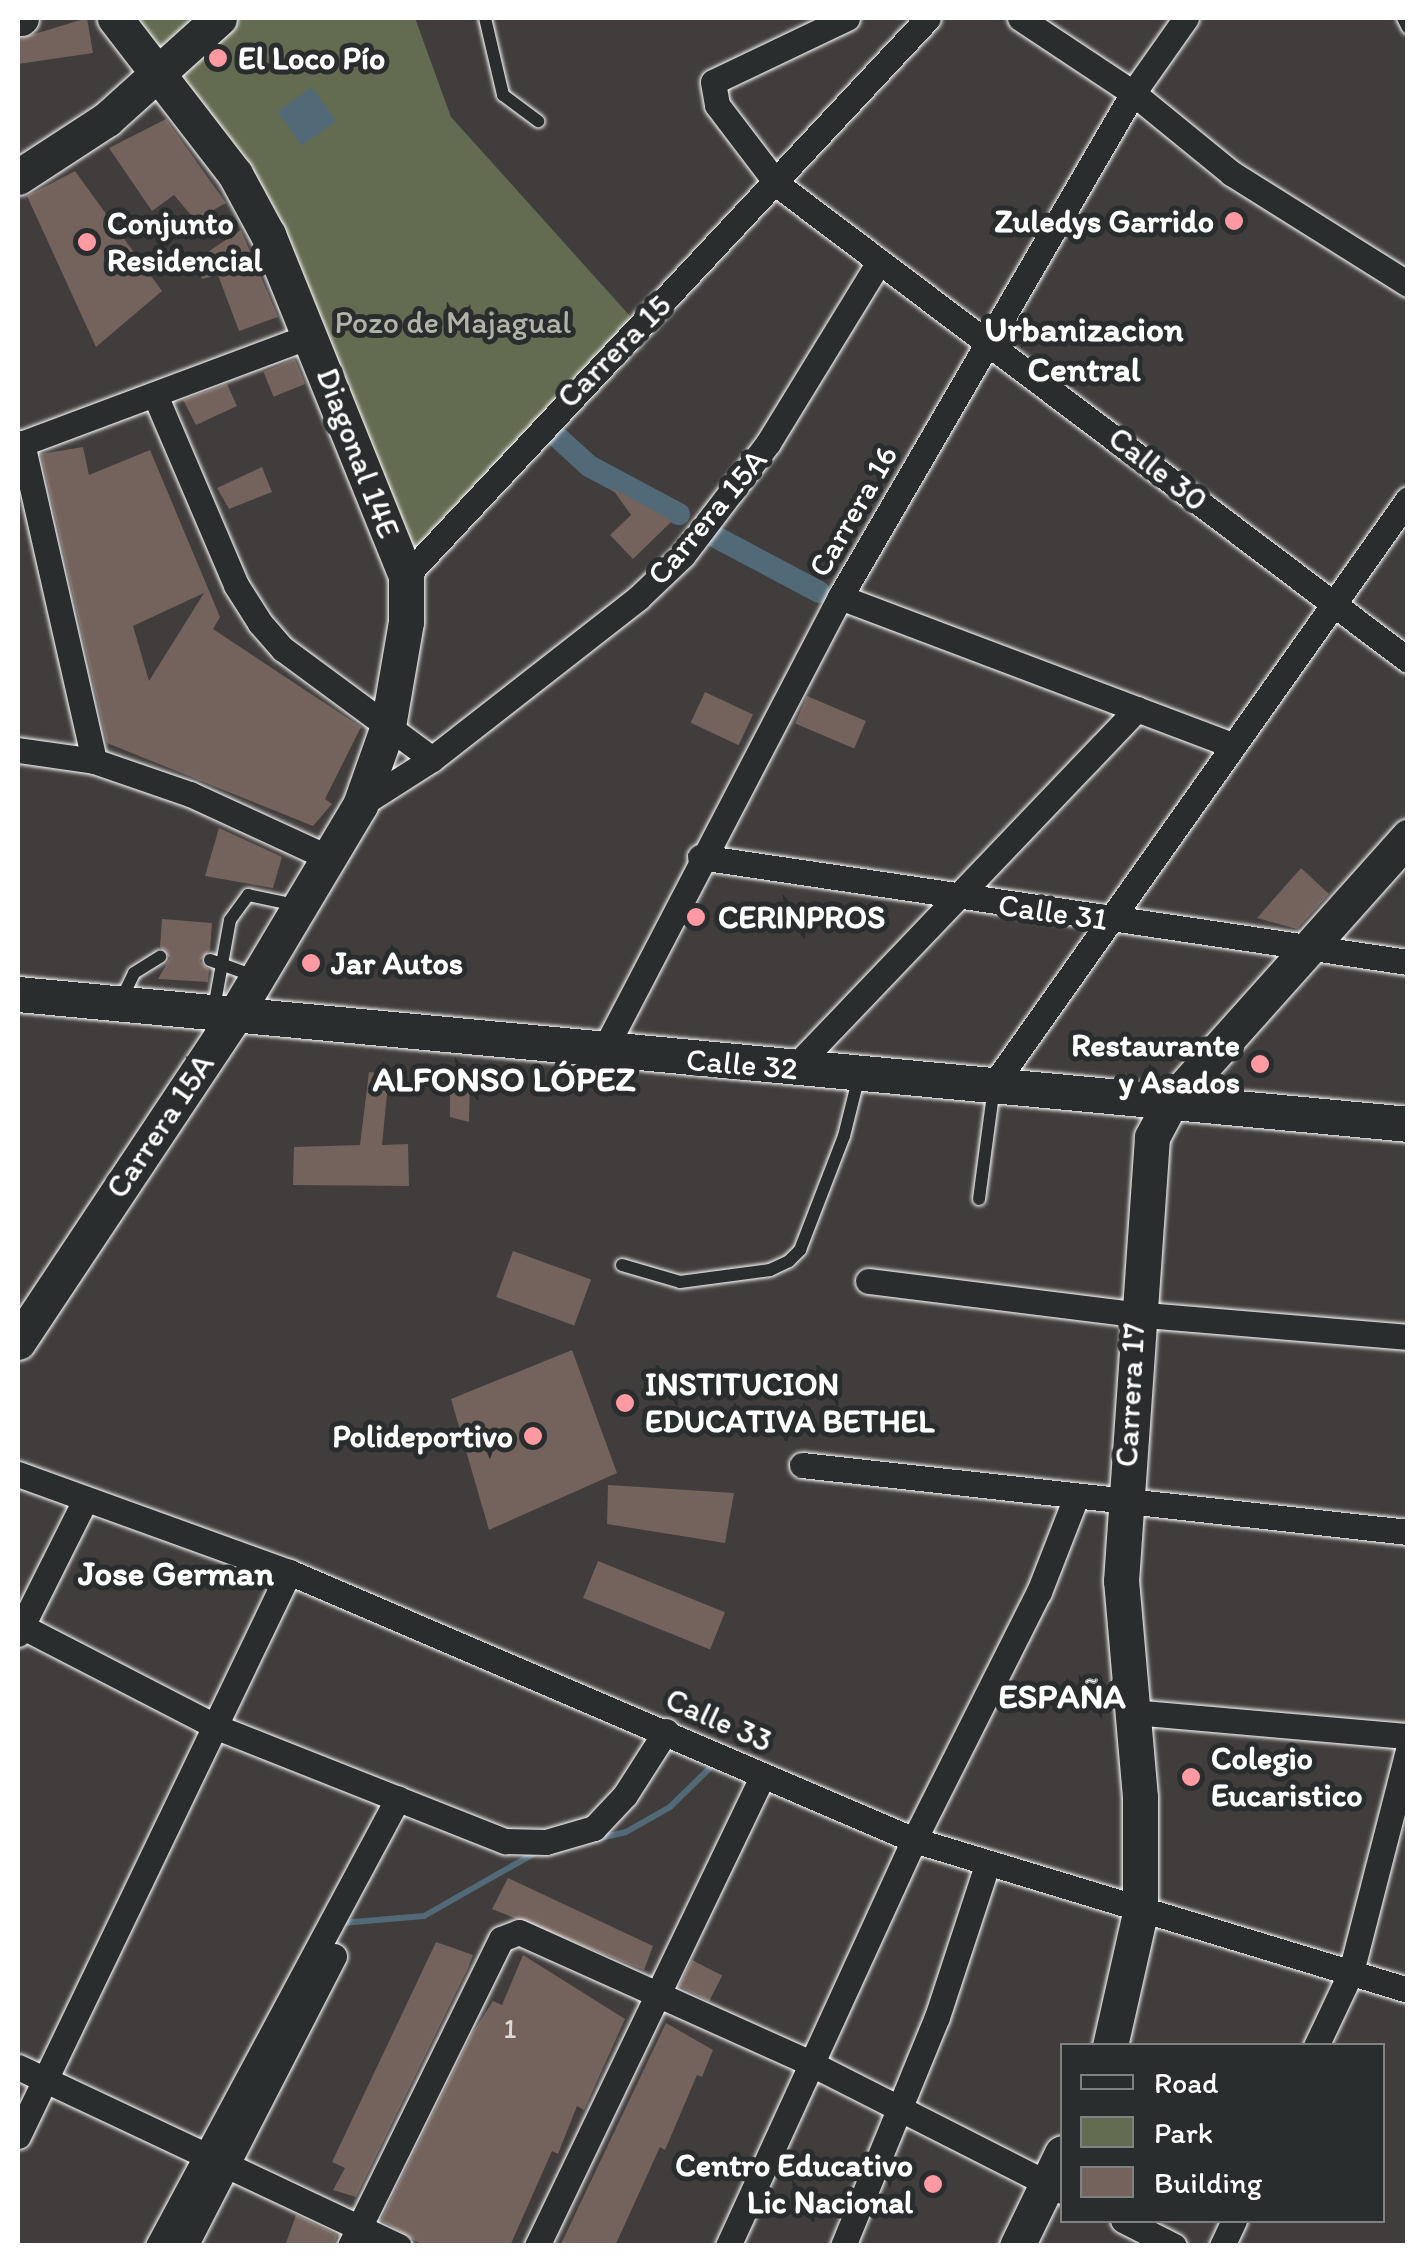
<!DOCTYPE html>
<html>
<head>
<meta charset="utf-8">
<style>
	body { margin:0 }
	#map { position:relative; width:1425px; height:2263px; overflow:hidden; background:#403d3c; font-family:Itim,sans-serif }
	div>[style] { position:absolute }
	.green>* { inset:0; background:#636b51 }
	.water>* { inset:0; background:#526977; transform-origin:0 0 }
	.stream>* { height:6px; margin:-3px; padding:0 3px; transform-origin:3px; border-radius:3px; background:#526977 }
	.canal>* { height:22px; margin:-11px; padding:0 11px; transform-origin:11px; border-radius:11px; background:#526977 }
	.building>* { inset:0; background:#74625c; transform-origin:0 0 }
	.roads { filter:drop-shadow(0 0 2px #fff) drop-shadow(0 0 2px #fff) }
	.lane>* { height:12px; margin:-6px; padding:0 6px; transform-origin:6px; border-radius:6px; background:#2a2d2e }
	.street>* { height:25px; margin:-12.5px; padding:0 12.5px; transform-origin:12.5px; border-radius:12.5px; background:#2a2d2e }
	.secondary>* { height:35px; margin:-17.5px; padding:0 17.5px; transform-origin:17.5px; border-radius:17.5px; background:#2a2d2e }
	.dots>* { width:28px; height:28px; translate:-50% -50%; box-sizing:border-box; border:5px solid #2a2d2e; border-radius:50% }
	span { translate:-50% -50%; white-space:nowrap; text-align:center; line-height:1.15; -webkit-text-stroke:10px #2a2d2e; paint-order:stroke }
	.number-label { font-size:28px; color:#dcd8d6 }
	.number-label span { -webkit-text-stroke-width:0 }
	.poi-label { font-size:32px; color:#fff; font-weight:700 }
	.left { translate:0 -50%; text-align:left }
	.right { translate:-100% -50%; text-align:right }
	.park-label { font-size:32px; color:#b1b5a8 }
	.street-label { font-size:32px; color:#fff }
	.neighbourhood-label { font-size:35px; color:#fff; font-weight:700 }
	.frame { position:absolute; inset:0; border:20px solid #fff; pointer-events:none }
	.legend { position:absolute; left:1060px; top:2043px; width:325px; height:180px; box-sizing:border-box; background:#2a2d2e; border:2px solid #7f8182; margin:0; padding:12px 18px; list-style:none; font-size:30px; color:#fff }
	.legend li { display:flex; align-items:center; gap:20px; height:50px }
	.legend b { width:50px; border:2px solid #7f8182 }
</style>
</head>
<body>
<div id="map">
	<div class="green">
		<div style="clip-path:polygon(113px 18px,415px 18px,451px 117px,639px 326px,398px 581px,268px 235px)"></div>
	</div>
	<div class="water">
		<div style="left:312px;top:87px;width:42px;height:42px;rotate:55deg"></div>
	</div>
	<div class="stream">
		<div style="left:596px;top:1839px;width:31px;rotate:-13deg"></div>
		<div style="left:626px;top:1832px;width:51px;rotate:-29.6deg"></div>
		<div style="left:670px;top:1807px;width:66px;rotate:-44.4deg"></div>
		<div style="left:342px;top:1923px;width:82px;rotate:-4.9deg"></div>
		<div style="left:424px;top:1916px;width:128px;rotate:-29.6deg"></div>
	</div>
	<div class="canal">
		<div style="left:554px;top:434px;width:47px;rotate:42.4deg"></div>
		<div style="left:589px;top:466px;width:102px;rotate:28.1deg"></div>
		<div style="left:712px;top:535px;width:121px;rotate:28deg"></div>
	</div>
	<div class="building">
		<div style="clip-path:polygon(87px 18px,93px 53px,18px 64px,18px 39px)"></div>
		<div style="clip-path:polygon(166px 119px,226px 203px,195px 220px,174px 195px,152px 211px,109px 148px)"></div>
		<div style="clip-path:polygon(75px 171px,162px 291px,96px 347px,27px 196px)"></div>
		<div style="clip-path:polygon(241px 230px,278px 317px,239px 331px,218px 275px,202px 279px,194px 261px)"></div>
		<div style="left:295px;top:359px;width:27px;height:34px;rotate:68deg"></div>
		<div style="clip-path:polygon(227px 384px,237px 406px,196px 425px,183px 400px)"></div>
		<div style="clip-path:polygon(evenodd,83px 447px,89px 475px,150px 450px,220px 617px,213px 629px,361px 727px,325px 799px,332px 804px,313px 826px,107px 743px,41px 454px,83px 447px,204px 593px,149px 681px,133px 626px,204px 593px)"></div>
		<div style="clip-path:polygon(262px 467px,272px 492px,229px 509px,217px 488px)"></div>
		<div style="clip-path:polygon(611px 487px,672px 521px,633px 559px,610px 535px,631px 515px)"></div>
		<div style="left:705px;top:692px;width:53px;height:34px;rotate:25deg"></div>
		<div style="left:807px;top:696px;width:64px;height:30px;rotate:23deg"></div>
		<div style="clip-path:polygon(219px 828px,282px 857px,273px 888px,205px 876px)"></div>
		<div style="clip-path:polygon(1301px 868px,1329px 894px,1297px 929px,1257px 918px)"></div>
		<div style="clip-path:polygon(162px 919px,212px 923px,210px 950px,200px 961px,209px 970px,208px 982px,158px 979px,170px 958px,160px 947px)"></div>
		<div style="clip-path:polygon(369px 1072px,389px 1074px,382px 1145px,408px 1144px,409px 1186px,293px 1185px,294px 1147px,360px 1145px)"></div>
		<div style="clip-path:polygon(450px 1072px,470px 1076px,469px 1122px,450px 1117px)"></div>
		<div style="left:513px;top:1251px;width:83px;height:49px;rotate:20deg"></div>
		<div style="clip-path:polygon(572px 1350px,617px 1473px,489px 1530px,451px 1399px)"></div>
		<div style="clip-path:polygon(608px 1485px,734px 1493px,725px 1543px,607px 1524px)"></div>
		<div style="left:598px;top:1561px;width:137px;height:40px;rotate:22deg"></div>
		<div style="clip-path:polygon(508px 1878px,653px 1946px,644px 1970px,492px 1909px)"></div>
		<div style="clip-path:polygon(436px 1942px,473px 1955px,468px 1968px,356px 2197px,333px 2190px,345px 2168px,332px 2162px)"></div>
		<div style="clip-path:polygon(523px 1955px,625px 2019px,584px 2110px,577px 2106px,558px 2154px,552px 2151px,510px 2246px,424px 2246px,381px 2220px,472px 2034px,493px 2001px,502px 2005px)"></div>
		<div style="left:692px;top:1960px;width:34px;height:29px;rotate:27deg"></div>
		<div style="clip-path:polygon(666px 2023px,713px 2050px,702px 2077px,697px 2075px,665px 2150px,660px 2147px,615px 2246px,560px 2246px)"></div>
		<div style="clip-path:polygon(296px 2215px,337px 2235px,334px 2246px,285px 2246px)"></div>
	</div>
	<div class="roads">
		<div class="lane">
			<div style="left:485px;top:18px;width:79px;rotate:76.8deg"></div>
			<div style="left:503px;top:95px;width:44px;rotate:36.6deg"></div>
			<div style="left:1403px;top:18px;width:11px;rotate:63deg"></div>
			<div style="left:210px;top:960px;width:47px;rotate:20deg"></div>
			<div style="left:120px;top:1002px;width:32px;rotate:-64deg"></div>
			<div style="left:134px;top:973px;width:31px;rotate:-32deg"></div>
			<div style="left:214px;top:1008px;width:89px;rotate:-79.7deg"></div>
			<div style="left:230px;top:920px;width:31px;rotate:-54deg"></div>
			<div style="left:248px;top:895px;width:49px;rotate:11.8deg"></div>
			<div style="left:979px;top:1199px;width:113px;rotate:-82.4deg"></div>
			<div style="left:622px;top:1265px;width:60px;rotate:16.3deg"></div>
			<div style="left:680px;top:1282px;width:91px;rotate:-7.6deg"></div>
			<div style="left:770px;top:1270px;width:21px;rotate:-25deg"></div>
			<div style="left:789px;top:1261px;width:16px;rotate:-45deg"></div>
			<div style="left:800px;top:1250px;width:122px;rotate:-68.9deg"></div>
			<div style="left:844px;top:1136px;width:62px;rotate:-76deg"></div>
		</div>
		<div class="street">
			<div style="left:847px;top:18px;width:148px;rotate:154.5deg"></div>
			<div style="left:713px;top:82px;width:23px;rotate:80deg"></div>
			<div style="left:717px;top:105px;width:101px;rotate:52.7deg"></div>
			<div style="left:778px;top:185px;width:789px;rotate:37.02deg"></div>
			<div style="left:1020px;top:18px;width:136px;rotate:33.6deg"></div>
			<div style="left:1133px;top:93px;width:127px;rotate:39.2deg"></div>
			<div style="left:1231px;top:173px;width:209px;rotate:32.1deg"></div>
			<div style="left:155px;top:395px;width:207px;rotate:66.9deg"></div>
			<div style="left:236px;top:585px;width:45px;rotate:57.7deg"></div>
			<div style="left:260px;top:623px;width:35px;rotate:49deg"></div>
			<div style="left:283px;top:649px;width:185px;rotate:36.4deg"></div>
			<div style="left:22px;top:443px;width:326px;rotate:77.2deg"></div>
			<div style="left:18px;top:445px;width:314px;rotate:-20.5deg"></div>
			<div style="left:406px;top:576px;width:764px;rotate:-46.91deg"></div>
			<div style="left:840px;top:597px;width:417px;rotate:20.7deg"></div>
			<div style="left:18px;top:750px;width:77px;rotate:8.2deg"></div>
			<div style="left:94px;top:761px;width:102px;rotate:19deg"></div>
			<div style="left:190px;top:794px;width:151px;rotate:24.7deg"></div>
			<div style="left:360px;top:805px;width:85px;rotate:-32.6deg"></div>
			<div style="left:432px;top:759px;width:261px;rotate:-38deg"></div>
			<div style="left:638px;top:598px;width:62px;rotate:-43.7deg"></div>
			<div style="left:683px;top:555px;width:141px;rotate:-52.8deg"></div>
			<div style="left:768px;top:443px;width:212px;rotate:-58.5deg"></div>
			<div style="left:700px;top:857px;width:716px;rotate:8.44deg"></div>
			<div style="left:603px;top:1052px;width:513px;rotate:-62.49deg"></div>
			<div style="left:840px;top:597px;width:583px;rotate:-59.83deg"></div>
			<div style="left:1133px;top:93px;width:92px;rotate:-54.8deg"></div>
			<div style="left:793px;top:1069px;width:498px;rotate:-46.3deg"></div>
			<div style="left:995px;top:1083px;width:715px;rotate:-54.73deg"></div>
			<div style="left:868px;top:1281px;width:268px;rotate:7.1deg"></div>
			<div style="left:1134px;top:1314px;width:275px;rotate:4.8deg"></div>
			<div style="left:802px;top:1465px;width:610px;rotate:6.31deg"></div>
			<div style="left:18px;top:1474px;width:288px;rotate:19.9deg"></div>
			<div style="left:289px;top:1572px;width:680px;rotate:23.21deg"></div>
			<div style="left:914px;top:1840px;width:516px;rotate:16.89deg"></div>
			<div style="left:21px;top:1626px;width:223px;rotate:27.3deg"></div>
			<div style="left:219px;top:1728px;width:308px;rotate:21.6deg"></div>
			<div style="left:505px;top:1841px;width:41px;rotate:1.4deg"></div>
			<div style="left:546px;top:1842px;width:50px;rotate:-16.3deg"></div>
			<div style="left:594px;top:1828px;width:45px;rotate:-46.8deg"></div>
			<div style="left:625px;top:1795px;width:76px;rotate:-57.4deg"></div>
			<div style="left:18px;top:1634px;width:150px;rotate:-63.4deg"></div>
			<div style="left:1132px;top:1712px;width:277px;rotate:5deg"></div>
			<div style="left:1316px;top:2046px;width:82px;rotate:-64.7deg"></div>
			<div style="left:1351px;top:1972px;width:229px;rotate:-75.6deg"></div>
			<div style="left:18px;top:2067px;width:421px;rotate:25.2deg"></div>
			<div style="left:18px;top:2136px;width:626px;rotate:-64.34deg"></div>
			<div style="left:1123px;top:2220px;width:57px;rotate:27deg"></div>
			<div style="left:158px;top:2246px;width:508px;rotate:-61.82deg"></div>
			<div style="left:185px;top:2246px;width:326px;rotate:-62.8deg"></div>
			<div style="left:350px;top:2246px;width:342px;rotate:-63.8deg"></div>
			<div style="left:501px;top:1939px;width:19px;rotate:-21deg"></div>
			<div style="left:519px;top:1932px;width:319px;rotate:24.2deg"></div>
			<div style="left:810px;top:2063px;width:283px;rotate:26.9deg"></div>
			<div style="left:537px;top:2246px;width:522px;rotate:-64.37deg"></div>
			<div style="left:728px;top:2246px;width:447px;rotate:-65.4deg"></div>
			<div style="left:914px;top:1840px;width:278px;rotate:-63.3deg"></div>
			<div style="left:1039px;top:1592px;width:102px;rotate:-68.7deg"></div>
			<div style="left:843px;top:2246px;width:248px;rotate:-67.7deg"></div>
			<div style="left:937px;top:2017px;width:160px;rotate:-71.8deg"></div>
			<div style="left:1222px;top:2246px;width:29px;rotate:-65deg"></div>
		</div>
		<div class="secondary">
			<div style="left:18px;top:18px;width:3px"></div>
			<div style="left:18px;top:177px;width:106px;rotate:-33.1deg"></div>
			<div style="left:107px;top:119px;width:151px;rotate:-42deg"></div>
			<div style="left:18px;top:994px;width:1396px;rotate:5.34deg"></div>
			<div style="left:18px;top:1342px;width:389px;rotate:-56.4deg"></div>
			<div style="left:233px;top:1018px;width:248px;rotate:-59.2deg"></div>
			<div style="left:360px;top:805px;width:84px;rotate:-70.5deg"></div>
			<div style="left:388px;top:726px;width:106px;rotate:-80.2deg"></div>
			<div style="left:406px;top:622px;width:46px;rotate:-90deg"></div>
			<div style="left:406px;top:576px;width:368px;rotate:-112deg"></div>
			<div style="left:268px;top:235px;width:69px;rotate:-118.4deg"></div>
			<div style="left:235px;top:174px;width:197px;rotate:-127.6deg"></div>
			<div style="left:1110px;top:2046px;width:136px;rotate:-77.3deg"></div>
			<div style="left:1140px;top:1913px;width:116px;rotate:-90deg"></div>
			<div style="left:1140px;top:1797px;width:217px;rotate:-95deg"></div>
			<div style="left:1121px;top:1581px;width:445px;rotate:-86deg"></div>
			<div style="left:1152px;top:1137px;width:40px;rotate:-62deg"></div>
			<div style="left:1171px;top:1102px;width:356px;rotate:-48.2deg"></div>
			<div style="left:1017px;top:2246px;width:103px;rotate:-64.2deg"></div>
		</div>
	</div>
	<div class="dots">
		<div style="left:218px;top:58px;background:#ff9aa2"></div>
		<div style="left:1234px;top:221px;background:#ff9aa2"></div>
		<div style="left:87px;top:242px;background:#ff9aa2"></div>
		<div style="left:696px;top:917px;background:#ff9aa2"></div>
		<div style="left:311px;top:963px;background:#ff9aa2"></div>
		<div style="left:1260px;top:1064px;background:#ff9aa2"></div>
		<div style="left:625px;top:1403px;background:#ff9aa2"></div>
		<div style="left:533px;top:1436px;background:#ff9aa2"></div>
		<div style="left:1191px;top:1777px;background:#ff9aa2"></div>
		<div style="left:933px;top:2184px;background:#ff9aa2"></div>
	</div>
	<div class="number-label">
		<span style="left:510px;top:2028px">1</span>
	</div>
	<div class="poi-label">
		<span class="left" style="left:238px;top:58px">El Loco Pío</span>
		<span class="right" style="left:1214px;top:221px">Zuledys Garrido</span>
		<span class="left" style="left:107px;top:242px">Conjunto<br>Residencial</span>
		<span class="left" style="left:718px;top:917px">CERINPROS</span>
		<span class="left" style="left:331px;top:963px">Jar Autos</span>
		<span class="right" style="left:1240px;top:1064px">Restaurante<br>y Asados</span>
		<span class="left" style="left:645px;top:1403px">INSTITUCION<br>EDUCATIVA BETHEL</span>
		<span class="right" style="left:513px;top:1436px">Polideportivo</span>
		<span class="left" style="left:1211px;top:1777px">Colegio<br>Eucaristico</span>
		<span class="right" style="left:913px;top:2184px">Centro Educativo<br>Lic Nacional</span>
	</div>
	<div class="park-label">
		<span style="left:453px;top:322px">Pozo de Majagual</span>
	</div>
	<div class="street-label">
		<span style="left:614px;top:351px;rotate:-45deg">Carrera 15</span>
		<span style="left:358px;top:453px;rotate:69deg">Diagonal 14E</span>
		<span style="left:1158px;top:469px;rotate:38deg">Calle 30</span>
		<span style="left:853px;top:511px;rotate:-60deg">Carrera 16</span>
		<span style="left:707px;top:517px;rotate:-50deg">Carrera 15A</span>
		<span style="left:1053px;top:912px;rotate:8deg">Calle 31</span>
		<span style="left:742px;top:1064px;rotate:5deg">Calle 32</span>
		<span style="left:160px;top:1126px;rotate:-56deg">Carrera 15A</span>
		<span style="left:1130px;top:1395px;rotate:-87deg">Carrera 17</span>
		<span style="left:719px;top:1720px;rotate:24deg">Calle 33</span>
	</div>
	<div class="neighbourhood-label">
		<span style="left:1084px;top:349px">Urbanizacion<br>Central</span>
		<span style="left:504px;top:1079px">ALFONSO LÓPEZ</span>
		<span style="left:176px;top:1573px">Jose German</span>
		<span style="left:1062px;top:1696px">ESPAÑA</span>
	</div>
	<div class="frame"></div>
	<ul class="legend">
	<li><b style="height:12px;background:#2a2d2e"></b>Road</li>
	<li><b style="height:28px;background:#636b51"></b>Park</li>
	<li><b style="height:28px;background:#74625c"></b>Building</li>
	</ul>
</div>
</body>
</html>
